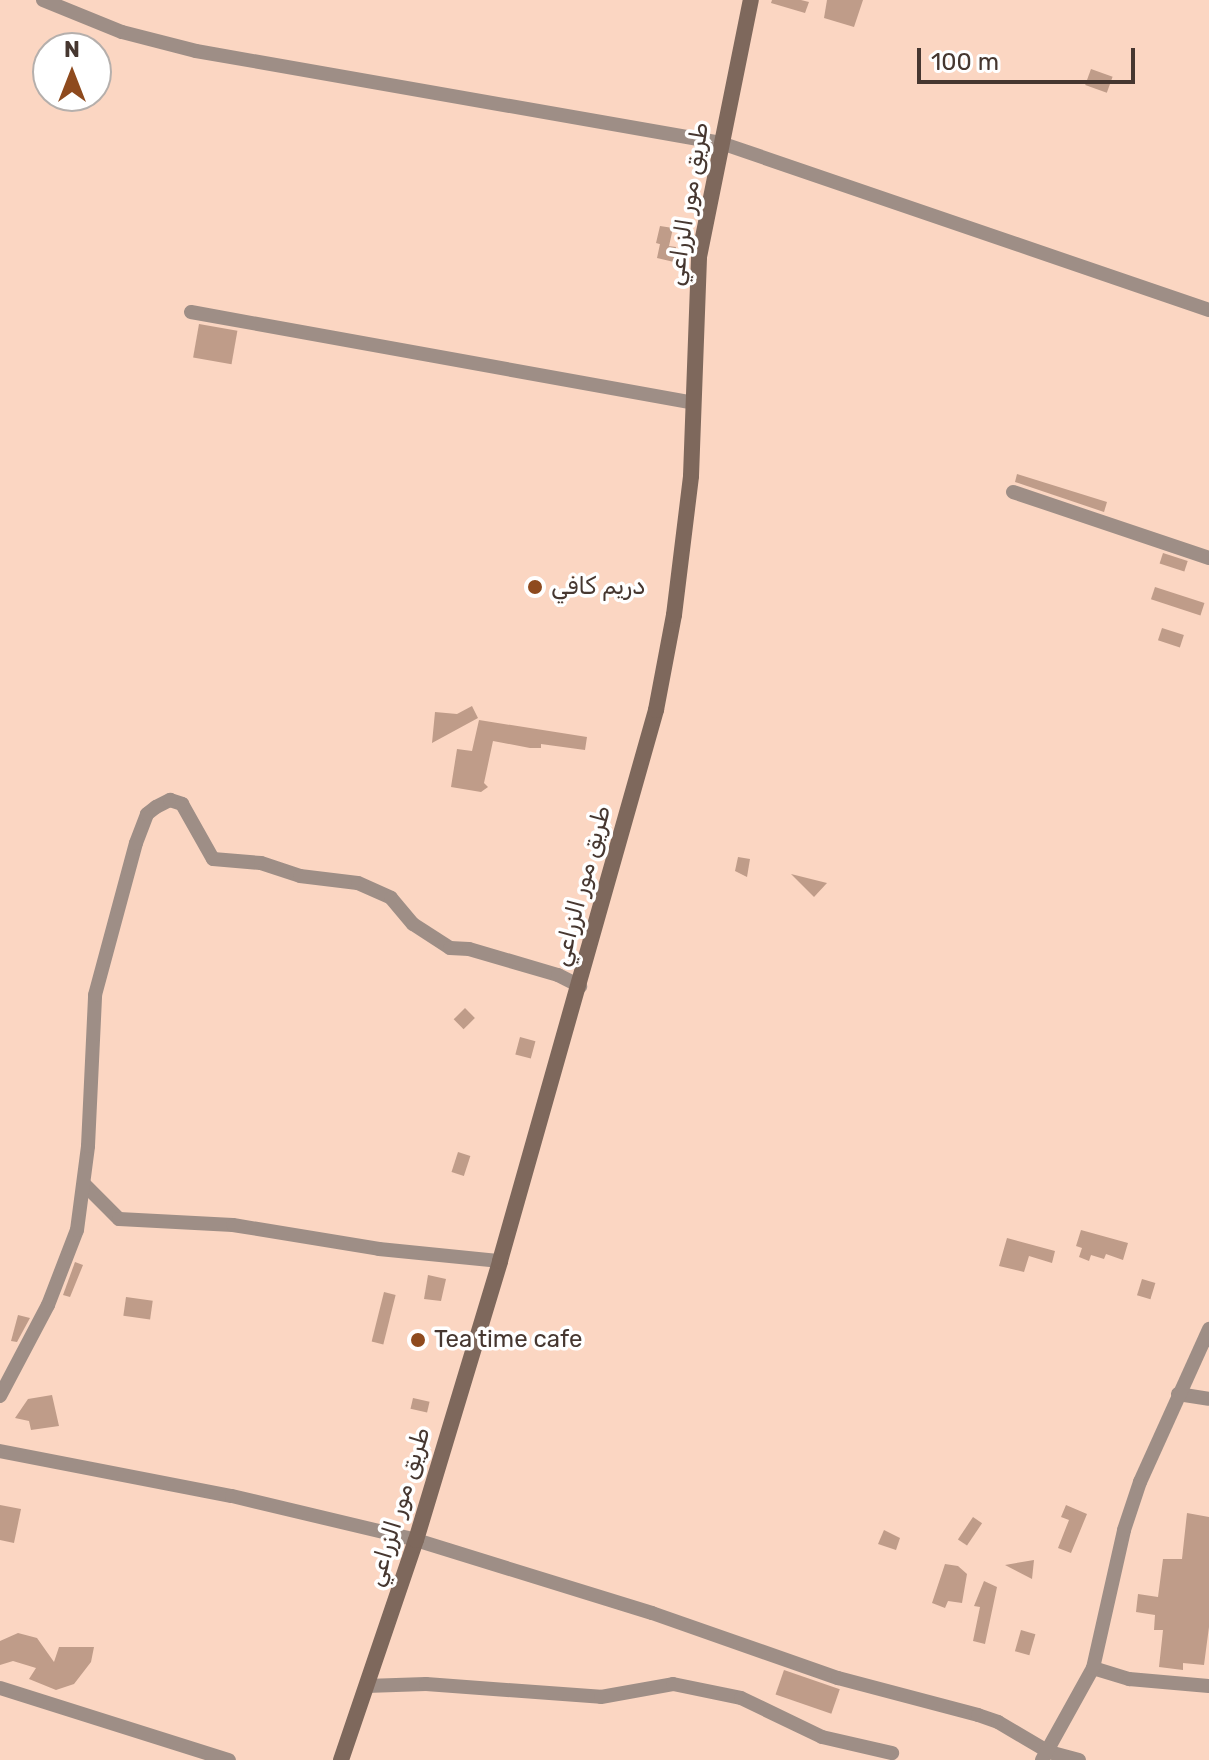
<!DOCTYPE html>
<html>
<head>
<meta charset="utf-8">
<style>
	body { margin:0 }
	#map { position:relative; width:1209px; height:1760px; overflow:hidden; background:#fbd6c2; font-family:Rubik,"Noto Sans Arabic",sans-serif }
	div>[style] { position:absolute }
	.building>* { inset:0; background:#bf9c89; transform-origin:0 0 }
	.street>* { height:14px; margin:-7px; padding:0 7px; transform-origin:7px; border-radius:7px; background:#9e8e86 }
	.secondary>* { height:16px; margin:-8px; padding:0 8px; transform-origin:8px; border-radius:8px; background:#7e685c }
	.dots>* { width:22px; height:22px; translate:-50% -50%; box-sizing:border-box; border:4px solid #fff; border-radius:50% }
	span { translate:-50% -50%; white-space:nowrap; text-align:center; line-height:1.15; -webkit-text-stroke:7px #fff; paint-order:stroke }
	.street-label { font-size:24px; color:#463730 }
	.poi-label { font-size:24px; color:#463730 }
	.left { translate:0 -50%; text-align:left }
	.north { position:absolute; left:32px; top:32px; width:80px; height:80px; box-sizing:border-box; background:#fff; border:2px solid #b5afac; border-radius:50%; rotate:0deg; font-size:22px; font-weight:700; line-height:32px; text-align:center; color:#463730 }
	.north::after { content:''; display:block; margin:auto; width:28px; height:36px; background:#8e4a1e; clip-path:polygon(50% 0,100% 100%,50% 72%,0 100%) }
	.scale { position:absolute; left:917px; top:48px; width:218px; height:36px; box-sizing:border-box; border:4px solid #463730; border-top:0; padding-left:10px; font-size:24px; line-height:28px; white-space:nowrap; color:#463730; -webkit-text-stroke:6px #fff; paint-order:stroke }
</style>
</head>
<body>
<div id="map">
	<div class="building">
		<div style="clip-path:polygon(772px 0,801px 0,809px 2px,805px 13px,771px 3px)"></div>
		<div style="clip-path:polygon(827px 0,863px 0,854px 27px,824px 18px)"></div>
		<div style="left:1091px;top:69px;width:23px;height:17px;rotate:20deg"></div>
		<div style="clip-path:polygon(660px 226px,673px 228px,669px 246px,676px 247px,674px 262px,657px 258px,660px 244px,663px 245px,656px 243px)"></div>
		<div style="left:199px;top:324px;width:39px;height:34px;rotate:10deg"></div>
		<div style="clip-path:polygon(1017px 474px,1107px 502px,1104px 512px,1015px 482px)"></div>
		<div style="left:1163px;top:553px;width:26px;height:11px;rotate:18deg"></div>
		<div style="left:1155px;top:587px;width:52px;height:13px;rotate:18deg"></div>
		<div style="left:1162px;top:628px;width:23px;height:13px;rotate:18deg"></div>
		<div style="clip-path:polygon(472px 706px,478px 718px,432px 743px,435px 712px,457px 714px)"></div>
		<div style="clip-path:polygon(479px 720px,587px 737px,585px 750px,541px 744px,541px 748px,530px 748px,493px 741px,484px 783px,488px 787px,481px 792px,451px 787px,457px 749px,472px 751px)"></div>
		<div style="clip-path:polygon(738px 857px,750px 859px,747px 877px,735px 871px)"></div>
		<div style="clip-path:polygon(791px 874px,827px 883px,814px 897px)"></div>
		<div style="left:465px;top:1008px;width:14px;height:16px;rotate:45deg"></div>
		<div style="left:520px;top:1037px;width:16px;height:18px;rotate:15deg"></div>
		<div style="left:458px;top:1152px;width:13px;height:21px;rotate:18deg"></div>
		<div style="clip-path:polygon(1081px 1230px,1128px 1243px,1123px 1260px,1106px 1254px,1104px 1259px,1091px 1255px,1089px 1261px,1079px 1257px,1082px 1248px,1076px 1246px)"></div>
		<div style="clip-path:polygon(1007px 1238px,1055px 1251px,1052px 1263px,1029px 1256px,1024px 1272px,999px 1266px)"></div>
		<div style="clip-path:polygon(75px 1262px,83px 1265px,70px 1297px,63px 1295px)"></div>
		<div style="clip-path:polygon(428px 1275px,446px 1279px,441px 1301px,424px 1299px)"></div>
		<div style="left:1142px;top:1279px;width:14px;height:17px;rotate:17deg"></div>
		<div style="left:384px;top:1292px;width:12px;height:51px;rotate:14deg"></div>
		<div style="left:126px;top:1297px;width:27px;height:19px;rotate:8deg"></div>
		<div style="clip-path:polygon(18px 1315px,30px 1318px,17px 1342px,11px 1341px)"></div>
		<div style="clip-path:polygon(52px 1395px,59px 1426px,31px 1430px,29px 1421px,15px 1418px,28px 1399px)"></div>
		<div style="left:413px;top:1398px;width:17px;height:11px;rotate:13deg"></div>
		<div style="clip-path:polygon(0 1505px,21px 1509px,14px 1543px,0 1540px)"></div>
		<div style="clip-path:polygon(1066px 1505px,1087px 1514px,1071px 1553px,1058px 1548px,1069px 1520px,1061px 1517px)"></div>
		<div style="clip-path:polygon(1187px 1513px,1209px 1517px,1209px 1627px,1204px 1665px,1183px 1663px,1183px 1670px,1159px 1667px,1163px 1630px,1154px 1630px,1155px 1615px,1136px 1612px,1138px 1594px,1158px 1597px,1163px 1559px,1182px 1559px)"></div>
		<div style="left:973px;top:1517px;width:11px;height:27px;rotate:34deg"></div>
		<div style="clip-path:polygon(884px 1530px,900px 1538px,896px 1550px,878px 1544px)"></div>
		<div style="clip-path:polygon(1034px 1560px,1032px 1579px,1005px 1565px)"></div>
		<div style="clip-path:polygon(945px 1564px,958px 1566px,967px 1574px,962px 1603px,948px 1601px,945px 1608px,932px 1603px)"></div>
		<div style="clip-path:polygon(984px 1581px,997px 1587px,985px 1644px,973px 1641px,980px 1607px,974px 1606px)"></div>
		<div style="left:1021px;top:1630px;width:15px;height:22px;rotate:16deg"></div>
		<div style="clip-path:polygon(18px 1633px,37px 1638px,54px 1662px,59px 1647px,94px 1647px,91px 1662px,74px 1684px,56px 1690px,29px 1679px,36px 1668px,13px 1661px,0 1665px,0 1641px)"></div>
		<div style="left:784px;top:1670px;width:59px;height:26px;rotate:19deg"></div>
	</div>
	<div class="street">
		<div style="left:43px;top:0;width:85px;rotate:22.1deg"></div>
		<div style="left:122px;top:32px;width:76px;rotate:14.4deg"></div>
		<div style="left:196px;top:51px;width:533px;rotate:9.94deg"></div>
		<div style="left:721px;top:143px;width:516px;rotate:18.89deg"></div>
		<div style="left:191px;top:312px;width:511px;rotate:10.25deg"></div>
		<div style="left:1013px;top:492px;width:207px;rotate:18.6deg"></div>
		<div style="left:85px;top:1185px;width:48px;rotate:45deg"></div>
		<div style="left:119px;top:1219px;width:114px;rotate:3deg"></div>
		<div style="left:233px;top:1225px;width:148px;rotate:9.3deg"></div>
		<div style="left:379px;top:1249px;width:122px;rotate:5.7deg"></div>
		<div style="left:1178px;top:1394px;width:31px;rotate:9deg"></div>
		<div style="left:0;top:1396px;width:103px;rotate:-62.2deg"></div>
		<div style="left:48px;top:1305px;width:80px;rotate:-68.9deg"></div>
		<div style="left:77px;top:1230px;width:85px;rotate:-82.5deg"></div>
		<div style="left:88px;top:1146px;width:151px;rotate:-87.3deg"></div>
		<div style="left:95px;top:995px;width:157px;rotate:-74.9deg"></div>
		<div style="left:136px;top:843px;width:31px;rotate:-69deg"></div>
		<div style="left:147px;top:814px;width:11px;rotate:-38deg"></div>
		<div style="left:156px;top:807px;width:16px;rotate:-27deg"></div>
		<div style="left:170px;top:800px;width:13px;rotate:18deg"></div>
		<div style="left:182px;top:804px;width:63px;rotate:60.6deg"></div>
		<div style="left:213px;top:859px;width:48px;rotate:4.8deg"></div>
		<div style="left:261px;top:863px;width:41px;rotate:18.4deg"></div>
		<div style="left:300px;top:876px;width:58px;rotate:6.9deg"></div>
		<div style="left:358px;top:883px;width:36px;rotate:24deg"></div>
		<div style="left:391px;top:898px;width:34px;rotate:50deg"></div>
		<div style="left:413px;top:924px;width:44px;rotate:33deg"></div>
		<div style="left:450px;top:948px;width:19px;rotate:3deg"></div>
		<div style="left:469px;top:949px;width:93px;rotate:16.3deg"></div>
		<div style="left:558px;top:975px;width:25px;rotate:27deg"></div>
		<div style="left:0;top:1451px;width:236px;rotate:11deg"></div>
		<div style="left:232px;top:1496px;width:189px;rotate:13.4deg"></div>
		<div style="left:416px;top:1540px;width:247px;rotate:17.2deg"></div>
		<div style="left:652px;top:1613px;width:197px;rotate:19.3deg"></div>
		<div style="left:838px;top:1678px;width:145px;rotate:14.8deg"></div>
		<div style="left:978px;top:1715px;width:21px;rotate:19deg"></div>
		<div style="left:998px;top:1722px;width:59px;rotate:30.5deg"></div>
		<div style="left:1049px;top:1752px;width:31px;rotate:15deg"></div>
		<div style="left:1093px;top:1668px;width:38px;rotate:17deg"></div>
		<div style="left:1129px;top:1679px;width:80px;rotate:5deg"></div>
		<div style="left:366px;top:1686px;width:60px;rotate:-1.9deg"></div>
		<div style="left:426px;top:1684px;width:175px;rotate:4.2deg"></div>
		<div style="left:601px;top:1697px;width:73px;rotate:-10.2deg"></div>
		<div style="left:673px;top:1684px;width:69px;rotate:11.6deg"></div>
		<div style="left:741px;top:1698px;width:90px;rotate:25.7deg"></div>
		<div style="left:822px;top:1737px;width:72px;rotate:12.9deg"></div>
		<div style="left:0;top:1688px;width:240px;rotate:17.5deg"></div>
		<div style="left:1042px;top:1760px;width:105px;rotate:-61deg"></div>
		<div style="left:1093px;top:1668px;width:141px;rotate:-77.3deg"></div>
		<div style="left:1124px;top:1530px;width:51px;rotate:-71.6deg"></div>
		<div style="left:1140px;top:1482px;width:168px;rotate:-65.7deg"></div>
	</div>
	<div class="secondary">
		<div style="left:341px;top:1760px;width:232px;rotate:-71.2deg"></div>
		<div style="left:416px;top:1540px;width:291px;rotate:-73.2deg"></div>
		<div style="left:500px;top:1261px;width:573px;rotate:-74.19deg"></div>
		<div style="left:656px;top:710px;width:97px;rotate:-79.3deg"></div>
		<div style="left:674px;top:615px;width:140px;rotate:-83deg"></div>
		<div style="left:691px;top:476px;width:219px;rotate:-87.9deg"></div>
		<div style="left:699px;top:257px;width:262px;rotate:-78.6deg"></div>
	</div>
	<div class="dots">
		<div style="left:535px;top:587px;background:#8e4a1e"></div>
		<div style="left:418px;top:1340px;background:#8e4a1e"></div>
	</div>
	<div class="street-label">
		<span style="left:688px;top:204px;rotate:-81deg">طريق مور الزراعي</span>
		<span style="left:582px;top:886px;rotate:-75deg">طريق مور الزراعي</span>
		<span style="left:399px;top:1507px;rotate:-73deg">طريق مور الزراعي</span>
	</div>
	<div class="poi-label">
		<span class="left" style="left:551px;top:587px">دريم كافي</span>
		<span class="left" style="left:434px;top:1340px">Tea time cafe</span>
	</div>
	<div class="north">N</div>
	<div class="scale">100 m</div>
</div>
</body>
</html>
